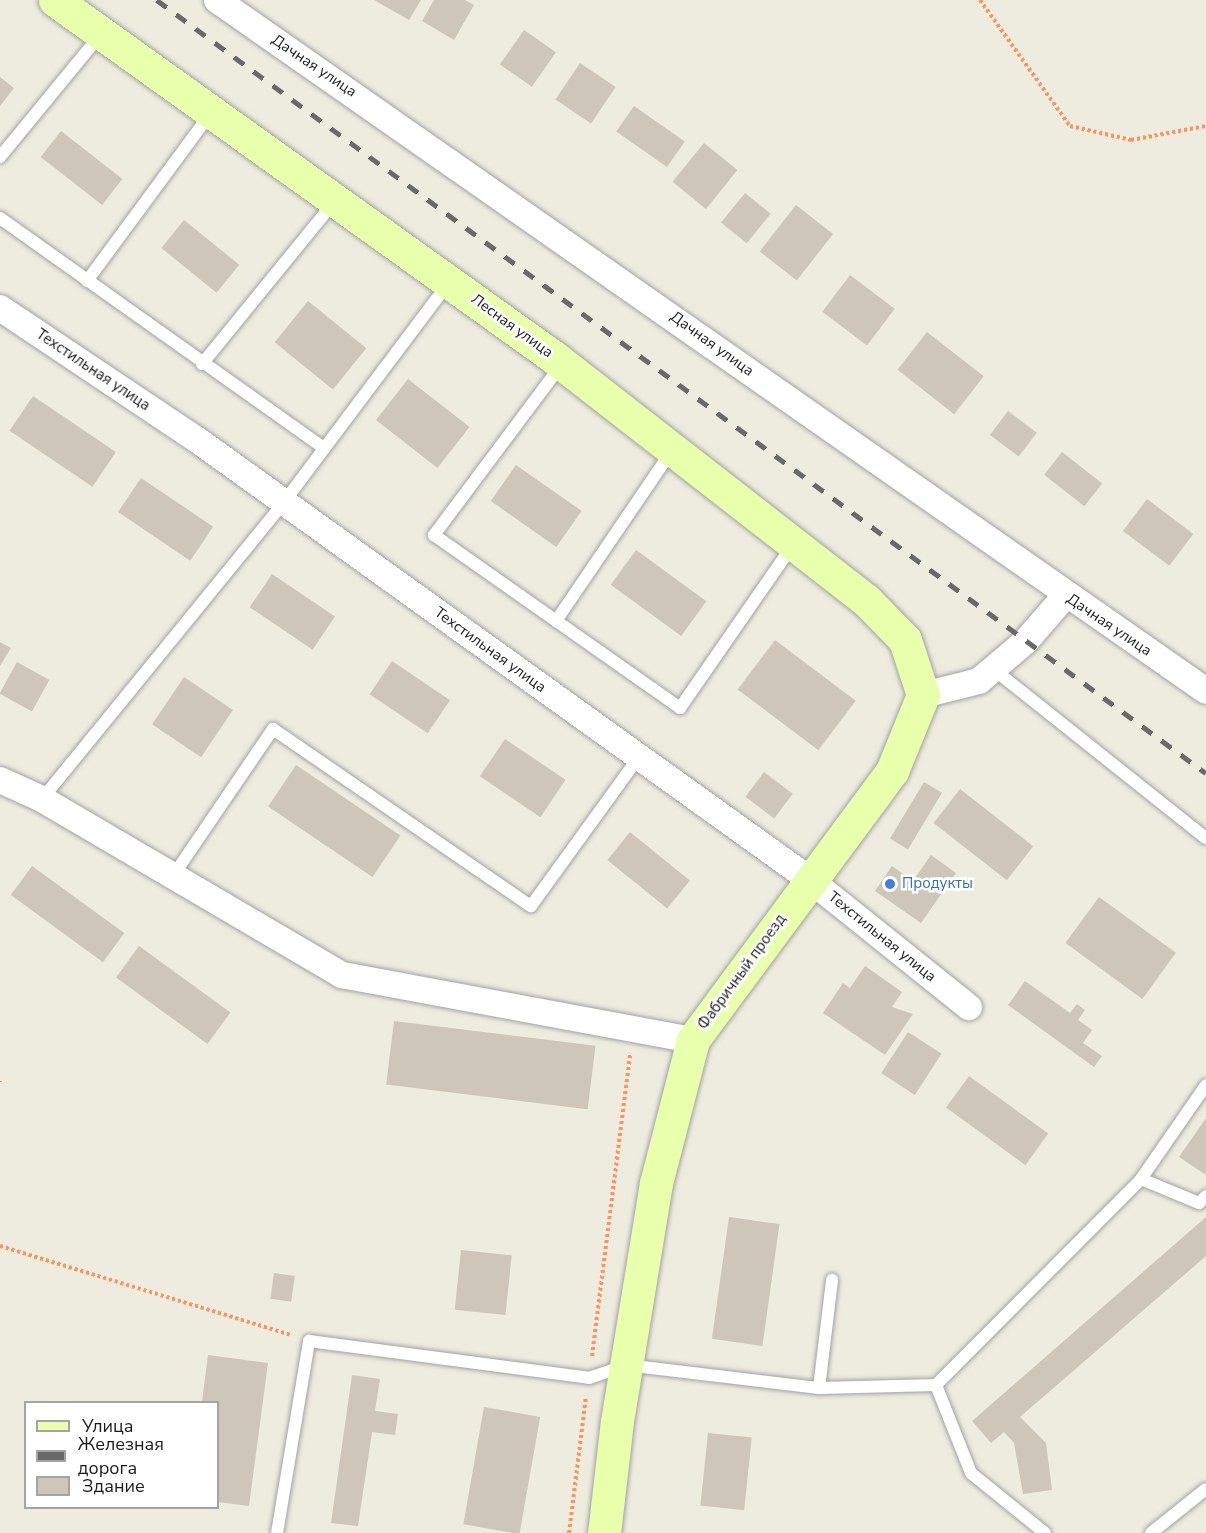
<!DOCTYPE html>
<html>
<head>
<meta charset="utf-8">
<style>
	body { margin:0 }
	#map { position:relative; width:1206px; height:1533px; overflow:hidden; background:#eeecdf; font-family:"Nunito Sans",sans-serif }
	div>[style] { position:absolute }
	.building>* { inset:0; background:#cec6b8; transform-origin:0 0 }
	.path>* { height:4px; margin-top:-2px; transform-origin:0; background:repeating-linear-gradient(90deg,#ff915f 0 3px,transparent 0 6px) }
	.roads { filter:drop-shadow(0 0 2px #a2a2a2) drop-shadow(0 0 2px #a2a2a2) }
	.lane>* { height:12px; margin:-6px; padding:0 6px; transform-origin:6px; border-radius:6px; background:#fff }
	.street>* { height:26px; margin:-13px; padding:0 13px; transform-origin:13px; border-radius:13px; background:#fff }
	.secondary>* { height:33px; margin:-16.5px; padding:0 16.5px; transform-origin:16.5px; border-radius:16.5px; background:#e9ffac }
	.rail>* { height:4.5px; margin-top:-2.25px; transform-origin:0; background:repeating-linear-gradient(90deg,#696969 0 12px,transparent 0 24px) }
	.dots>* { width:16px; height:16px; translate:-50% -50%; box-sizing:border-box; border:3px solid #fff; border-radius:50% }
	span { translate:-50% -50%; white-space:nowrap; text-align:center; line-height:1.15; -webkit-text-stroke:5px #fff; paint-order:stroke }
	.street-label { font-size:15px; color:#1b1b1b }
	.shop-label { font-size:15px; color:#366cbe }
	.left { translate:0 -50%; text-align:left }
	.legend { position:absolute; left:24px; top:1401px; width:195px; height:108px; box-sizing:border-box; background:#fff; border:2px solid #a4a4a4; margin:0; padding:8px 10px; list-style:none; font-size:18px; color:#1b1b1b }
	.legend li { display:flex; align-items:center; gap:12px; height:30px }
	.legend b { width:30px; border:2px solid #a4a4a4 }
</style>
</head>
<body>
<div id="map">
	<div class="building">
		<div style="clip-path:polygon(374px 0,421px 0,409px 20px)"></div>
		<div style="clip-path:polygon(434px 0,465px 0,474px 5px,454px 40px,422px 21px)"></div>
		<div style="left:524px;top:30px;width:39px;height:42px;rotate:35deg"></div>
		<div style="left:580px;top:63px;width:43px;height:44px;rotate:34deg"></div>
		<div style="clip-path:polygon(0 77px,14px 88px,0 106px)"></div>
		<div style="left:634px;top:106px;width:62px;height:31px;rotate:35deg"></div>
		<div style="left:61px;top:131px;width:78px;height:33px;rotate:38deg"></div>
		<div style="left:704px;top:143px;width:43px;height:50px;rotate:39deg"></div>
		<div style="left:745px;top:193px;width:33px;height:38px;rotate:39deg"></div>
		<div style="left:796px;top:205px;width:47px;height:59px;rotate:38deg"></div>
		<div style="left:184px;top:220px;width:71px;height:36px;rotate:39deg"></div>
		<div style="left:850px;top:275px;width:56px;height:46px;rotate:37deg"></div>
		<div style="left:308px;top:301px;width:75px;height:53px;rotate:39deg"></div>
		<div style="left:927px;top:332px;width:72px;height:48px;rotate:38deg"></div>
		<div style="left:408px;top:379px;width:78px;height:52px;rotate:38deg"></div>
		<div style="left:33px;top:396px;width:100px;height:42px;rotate:34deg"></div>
		<div style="left:1008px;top:411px;width:36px;height:30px;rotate:37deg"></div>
		<div style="left:1062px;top:452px;width:51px;height:29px;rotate:38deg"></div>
		<div style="left:516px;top:465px;width:80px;height:44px;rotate:35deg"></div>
		<div style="left:141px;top:478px;width:87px;height:41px;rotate:34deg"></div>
		<div style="left:1147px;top:499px;width:58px;height:40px;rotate:37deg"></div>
		<div style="left:636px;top:550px;width:87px;height:43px;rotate:36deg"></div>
		<div style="left:272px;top:574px;width:76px;height:40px;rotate:34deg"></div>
		<div style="left:775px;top:640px;width:101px;height:62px;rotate:37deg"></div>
		<div style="clip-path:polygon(0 642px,11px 648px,0 666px)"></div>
		<div style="left:392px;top:661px;width:70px;height:40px;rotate:34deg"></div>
		<div style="left:17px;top:662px;width:37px;height:36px;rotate:29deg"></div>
		<div style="left:184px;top:677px;width:59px;height:57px;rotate:34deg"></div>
		<div style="left:505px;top:739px;width:73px;height:45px;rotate:34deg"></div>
		<div style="left:296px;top:765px;width:126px;height:50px;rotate:34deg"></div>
		<div style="left:764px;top:772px;width:36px;height:31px;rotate:37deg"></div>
		<div style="left:924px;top:782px;width:21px;height:66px;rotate:31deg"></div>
		<div style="left:960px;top:789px;width:93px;height:43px;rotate:38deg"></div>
		<div style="left:630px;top:832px;width:77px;height:36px;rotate:39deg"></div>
		<div style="clip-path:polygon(931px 855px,956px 873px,921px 923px,875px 891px,892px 866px,913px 881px)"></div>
		<div style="left:32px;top:866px;width:114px;height:36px;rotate:36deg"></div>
		<div style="left:1099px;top:897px;width:95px;height:57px;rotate:36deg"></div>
		<div style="left:139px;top:946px;width:113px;height:39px;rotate:36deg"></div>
		<div style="clip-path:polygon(865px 966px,902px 992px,892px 1007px,913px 1014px,885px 1055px,823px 1013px,843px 983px,850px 988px)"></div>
		<div style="clip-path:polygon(1025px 981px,1070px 1013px,1077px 1004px,1085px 1010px,1078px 1020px,1092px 1030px,1083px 1043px,1102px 1056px,1094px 1067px,1008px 1005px)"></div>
		<div style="left:394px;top:1021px;width:203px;height:64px;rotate:7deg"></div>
		<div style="left:908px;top:1032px;width:40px;height:49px;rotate:33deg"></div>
		<div style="left:969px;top:1076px;width:98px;height:39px;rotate:36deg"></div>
		<div style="clip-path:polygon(1206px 1118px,1206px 1175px,1179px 1157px)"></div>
		<div style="left:729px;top:1217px;width:51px;height:123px;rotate:8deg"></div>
		<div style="clip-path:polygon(1206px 1217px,1206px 1256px,1020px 1417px,1046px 1443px,1052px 1490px,1023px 1494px,1014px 1443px,1004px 1432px,991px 1443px,972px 1421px)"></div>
		<div style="left:461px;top:1250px;width:51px;height:60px;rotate:6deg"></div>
		<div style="left:274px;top:1273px;width:21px;height:26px;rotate:8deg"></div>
		<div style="clip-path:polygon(208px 1355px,268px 1363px,249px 1506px,218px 1502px,218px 1402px,202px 1402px)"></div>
		<div style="clip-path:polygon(352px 1375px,380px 1379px,375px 1411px,398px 1414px,395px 1435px,372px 1432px,358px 1526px,331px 1523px)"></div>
		<div style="left:484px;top:1407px;width:57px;height:119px;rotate:10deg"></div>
		<div style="left:708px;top:1433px;width:44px;height:73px;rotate:6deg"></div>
	</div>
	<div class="path">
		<div style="left:980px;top:0;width:155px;rotate:54.5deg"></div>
		<div style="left:1070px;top:126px;width:63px;rotate:12.9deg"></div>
		<div style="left:1131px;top:140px;width:76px;rotate:-10.6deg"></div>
		<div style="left:0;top:1081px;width:1px;rotate:90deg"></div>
		<div style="left:0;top:1246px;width:304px;rotate:17deg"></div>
		<div style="left:592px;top:1356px;width:304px;rotate:-82.8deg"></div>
		<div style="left:569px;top:1533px;width:138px;rotate:-82.9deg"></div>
	</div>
	<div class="roads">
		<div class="lane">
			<div style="left:0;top:157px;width:159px;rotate:-50.6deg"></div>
			<div style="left:0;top:218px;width:397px;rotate:35.4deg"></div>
			<div style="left:87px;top:281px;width:209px;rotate:-53.6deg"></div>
			<div style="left:202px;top:364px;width:209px;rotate:-50.8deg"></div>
			<div style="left:562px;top:364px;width:214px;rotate:126.8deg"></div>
			<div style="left:434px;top:535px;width:301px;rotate:35.1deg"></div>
			<div style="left:680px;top:708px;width:198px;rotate:-55.3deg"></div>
			<div style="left:556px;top:621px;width:207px;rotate:-55.8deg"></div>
			<div style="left:992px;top:668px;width:273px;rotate:38.5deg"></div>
			<div style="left:42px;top:799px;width:383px;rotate:-50.8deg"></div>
			<div style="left:284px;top:502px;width:275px;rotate:-53.1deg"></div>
			<div style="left:173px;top:876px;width:178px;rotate:-55.8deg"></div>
			<div style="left:273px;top:729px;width:313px;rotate:34.5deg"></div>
			<div style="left:531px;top:906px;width:184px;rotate:-54.1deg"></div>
			<div style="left:1141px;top:1179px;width:63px;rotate:22.5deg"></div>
			<div style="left:1199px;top:1203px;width:10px;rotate:-45deg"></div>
			<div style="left:819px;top:1388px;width:109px;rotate:-83.1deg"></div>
			<div style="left:277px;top:1533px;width:195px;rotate:-80.5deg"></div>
			<div style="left:309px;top:1341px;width:282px;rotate:7.5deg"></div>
			<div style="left:589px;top:1378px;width:39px;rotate:-19deg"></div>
			<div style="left:626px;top:1365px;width:194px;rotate:6.8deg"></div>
			<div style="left:819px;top:1388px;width:117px;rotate:-1.5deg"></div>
			<div style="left:1045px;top:1533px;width:95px;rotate:-141deg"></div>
			<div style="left:971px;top:1473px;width:95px;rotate:-111.7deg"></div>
			<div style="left:936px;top:1385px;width:291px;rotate:-45.1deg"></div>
			<div style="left:1141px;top:1179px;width:114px;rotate:-55.3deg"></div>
			<div style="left:1151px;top:1533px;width:70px;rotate:-38.7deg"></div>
		</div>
		<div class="street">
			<div style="left:217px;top:0;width:1206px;rotate:34.94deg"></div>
			<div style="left:0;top:308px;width:236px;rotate:33.8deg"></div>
			<div style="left:196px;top:439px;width:755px;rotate:35.67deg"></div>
			<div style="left:809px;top:879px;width:205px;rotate:38.7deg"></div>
			<div style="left:923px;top:695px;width:58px;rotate:-14deg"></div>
			<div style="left:979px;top:681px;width:62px;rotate:-40.4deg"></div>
			<div style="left:1026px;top:641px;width:60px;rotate:-49.1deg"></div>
			<div style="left:0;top:780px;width:46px;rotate:24.3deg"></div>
			<div style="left:42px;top:799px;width:348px;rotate:30.4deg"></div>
			<div style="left:342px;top:975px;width:357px;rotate:10.5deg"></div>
		</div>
		<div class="secondary">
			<div style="left:55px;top:0;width:615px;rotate:35.6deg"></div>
			<div style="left:555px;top:358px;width:394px;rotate:37.9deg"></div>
			<div style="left:866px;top:600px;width:56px;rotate:45.7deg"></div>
			<div style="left:905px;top:640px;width:58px;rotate:71.9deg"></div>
			<div style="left:923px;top:695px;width:82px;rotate:112.2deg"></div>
			<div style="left:892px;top:771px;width:335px;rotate:126.5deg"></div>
			<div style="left:693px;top:1040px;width:148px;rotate:104.5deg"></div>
			<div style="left:656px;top:1183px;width:241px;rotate:99.3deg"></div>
			<div style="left:617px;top:1421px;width:113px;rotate:96.6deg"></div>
		</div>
	</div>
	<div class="rail">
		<div style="left:157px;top:0;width:1303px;rotate:36.39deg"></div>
	</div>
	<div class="dots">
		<div style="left:890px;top:884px;background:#3f7fe0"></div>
	</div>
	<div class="street-label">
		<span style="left:314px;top:66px;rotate:34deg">Дачная улица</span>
		<span style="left:512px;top:326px;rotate:36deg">Лесная улица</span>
		<span style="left:712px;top:344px;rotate:36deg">Дачная улица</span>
		<span style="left:93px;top:370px;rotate:34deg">Техстильная улица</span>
		<span style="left:1109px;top:625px;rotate:34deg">Дачная улица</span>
		<span style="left:490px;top:650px;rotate:36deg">Техстильная улица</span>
		<span style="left:882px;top:937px;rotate:39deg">Техстильная улица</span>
		<span style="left:742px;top:972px;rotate:-54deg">Фабричный проезд</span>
	</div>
	<div class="shop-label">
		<span class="left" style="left:902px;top:884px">Продукты</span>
	</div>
	<ul class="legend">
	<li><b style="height:8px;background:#e9ffac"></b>Улица</li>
	<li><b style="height:8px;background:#696969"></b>Железная дорога</li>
	<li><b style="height:16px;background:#cec6b8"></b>Здание</li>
	</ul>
</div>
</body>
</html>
